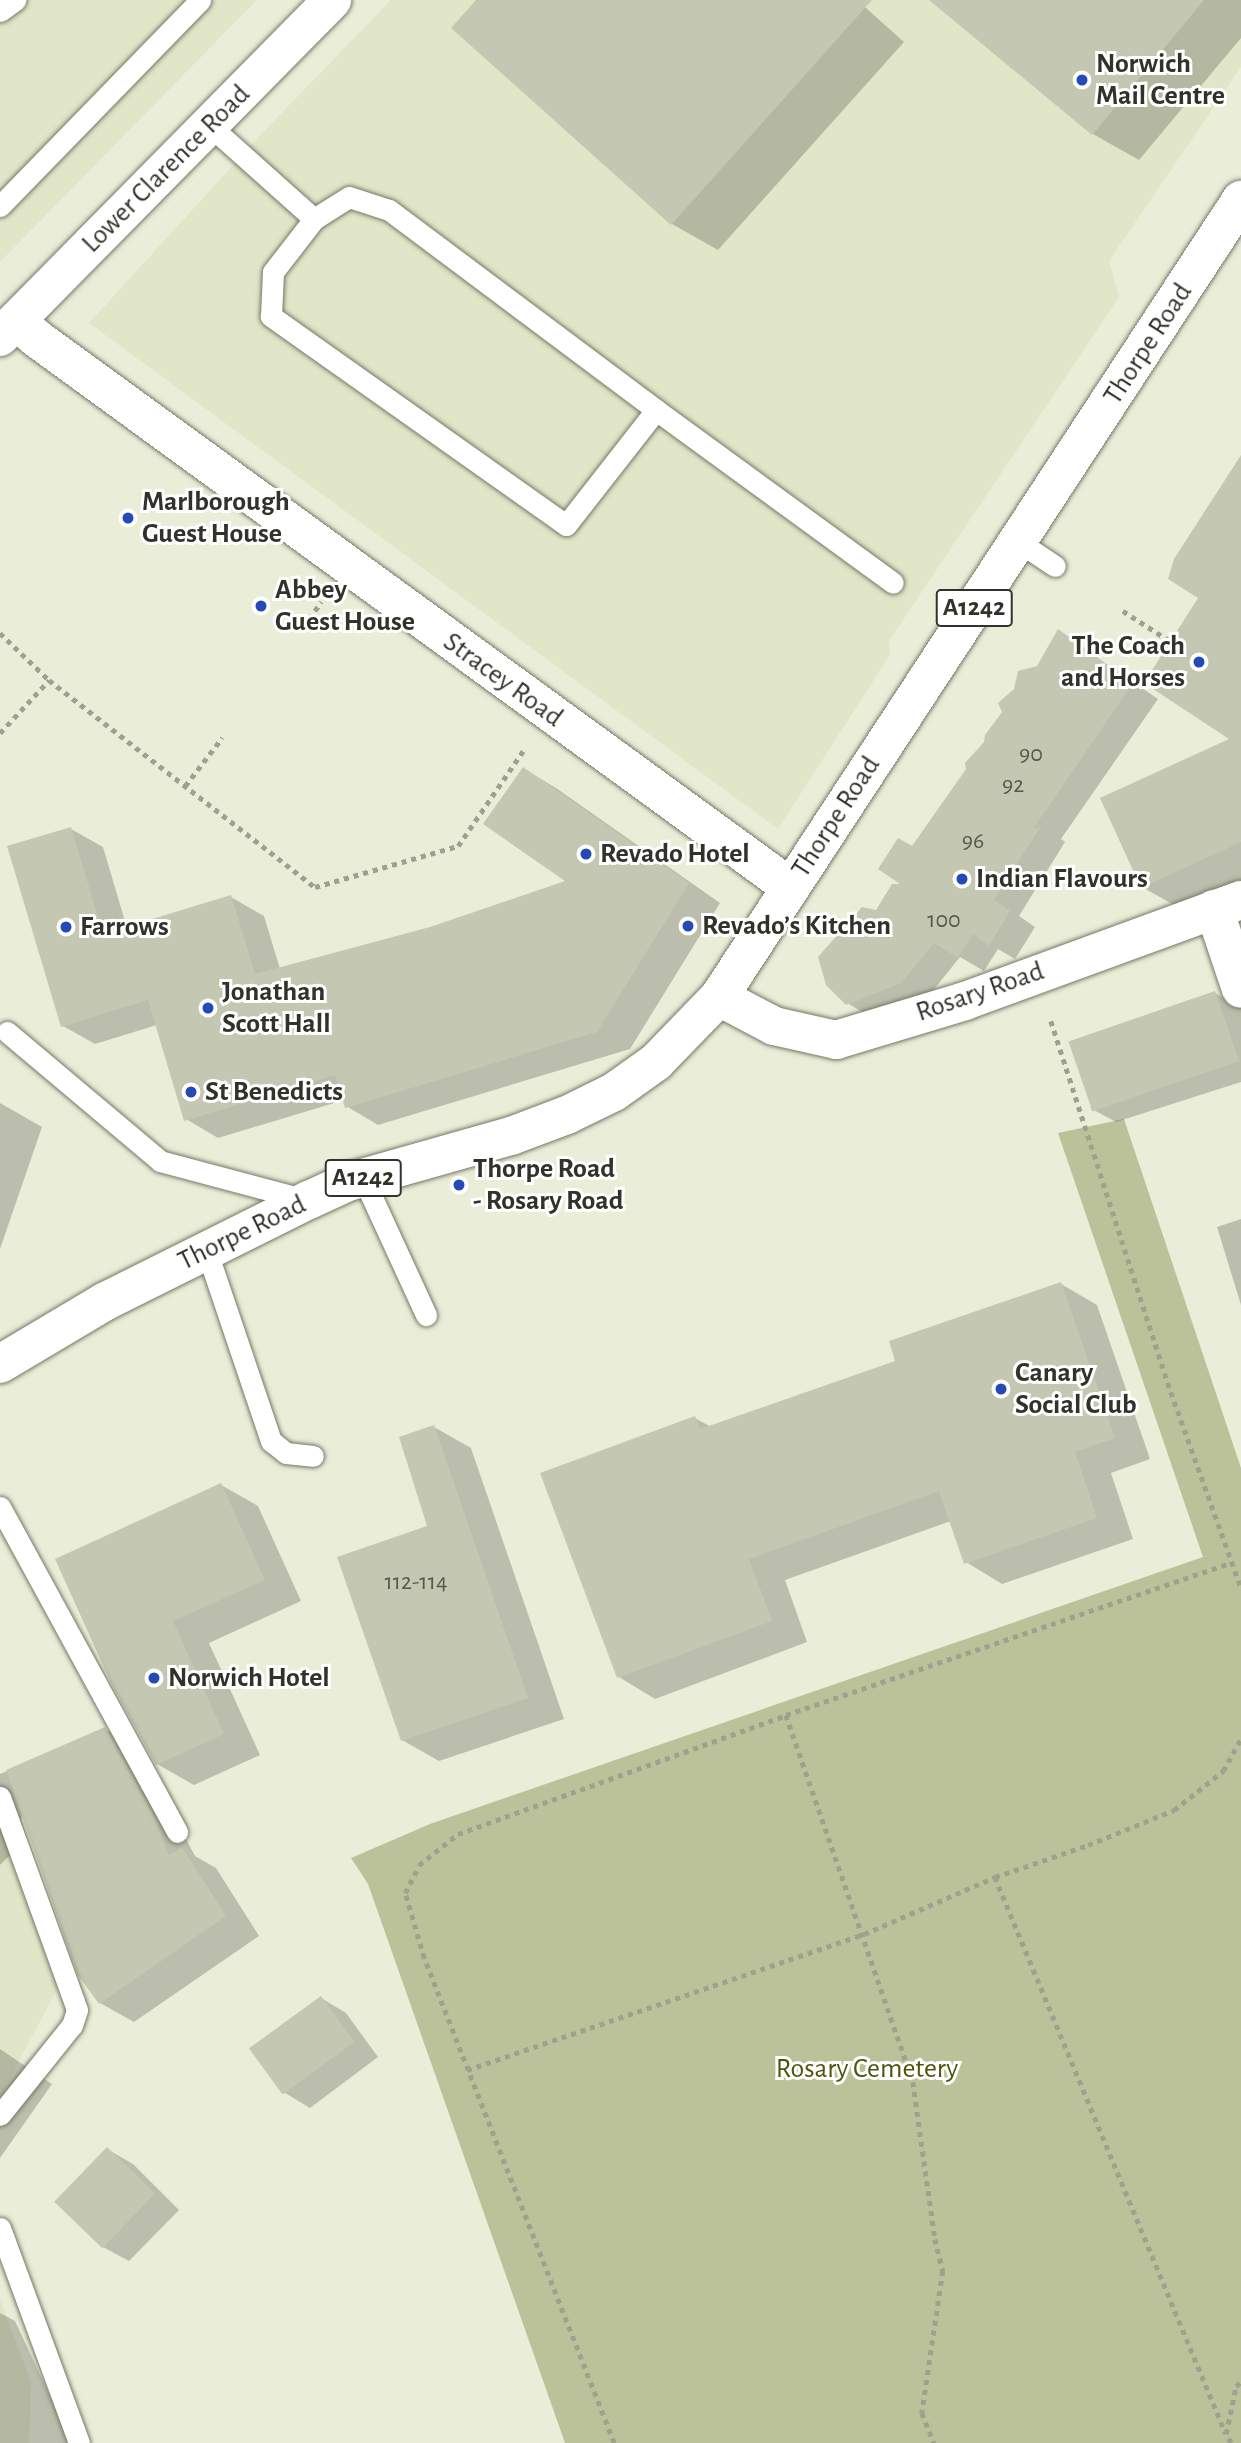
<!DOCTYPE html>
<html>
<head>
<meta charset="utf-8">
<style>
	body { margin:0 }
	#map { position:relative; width:1241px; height:2443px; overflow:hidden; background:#eaeed8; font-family:"Alegreya Sans",sans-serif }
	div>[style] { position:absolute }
	.built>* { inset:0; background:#e1e6c8 }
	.green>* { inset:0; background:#bbc299 }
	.shadow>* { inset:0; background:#0003 }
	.building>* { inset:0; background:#c4c8b2; transform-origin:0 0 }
	.path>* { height:4.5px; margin-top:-2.25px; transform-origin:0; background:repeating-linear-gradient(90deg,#9ea190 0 5px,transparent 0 10px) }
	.roads { filter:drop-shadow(0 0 2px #757965) drop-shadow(0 0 2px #757965) }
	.lane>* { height:21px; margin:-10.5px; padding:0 10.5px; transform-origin:10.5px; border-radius:10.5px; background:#fff }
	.street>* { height:38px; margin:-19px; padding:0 19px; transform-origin:19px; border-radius:19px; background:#fff }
	.secondary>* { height:38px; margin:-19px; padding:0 19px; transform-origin:19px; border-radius:19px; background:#fff }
	.primary>* { height:38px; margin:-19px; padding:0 19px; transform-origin:19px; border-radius:19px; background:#fff }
	.dots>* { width:19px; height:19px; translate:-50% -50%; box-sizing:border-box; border:4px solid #fff; border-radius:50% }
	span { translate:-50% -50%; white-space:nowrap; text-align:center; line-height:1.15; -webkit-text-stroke:6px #fff; paint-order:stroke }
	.number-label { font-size:24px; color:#56584c }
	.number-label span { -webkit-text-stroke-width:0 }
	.shield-label span { padding:2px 5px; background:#fff; border:2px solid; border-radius:5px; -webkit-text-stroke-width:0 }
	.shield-label { font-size:26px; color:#31332a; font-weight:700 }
	.poi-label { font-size:28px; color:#31332a; font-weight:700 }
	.left { translate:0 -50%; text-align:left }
	.right { translate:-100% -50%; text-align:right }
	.street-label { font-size:28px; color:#31332a }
	.park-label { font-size:28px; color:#4e550a }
</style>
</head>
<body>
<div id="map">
	<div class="built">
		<div style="clip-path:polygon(0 0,257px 0,0 262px)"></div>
		<div style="clip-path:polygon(391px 0,1241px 0,1241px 67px,1109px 261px,1119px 297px,889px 641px,890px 655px,778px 829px,89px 323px,266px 129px)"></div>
		<div style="clip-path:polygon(0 1822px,59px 1985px,0 2098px)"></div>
		<div style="clip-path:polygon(0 2299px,31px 2383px,29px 2443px,0 2443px)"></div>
	</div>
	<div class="green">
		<div style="clip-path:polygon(1124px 1119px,1241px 1468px,1241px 2443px,565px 2443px,368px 1884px,351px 1858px,430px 1824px,1203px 1557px,1058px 1133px)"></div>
	</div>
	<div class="shadow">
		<div style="clip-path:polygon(479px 0,857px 0,904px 42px,718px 250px,672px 224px,454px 28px)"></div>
		<div style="clip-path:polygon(932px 0,1241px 0,1241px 38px,1139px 160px,1093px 134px)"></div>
		<div style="clip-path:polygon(1241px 461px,1241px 881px,1181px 909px,1142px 887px,1232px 739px,1201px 598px)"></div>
		<div style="clip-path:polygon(1059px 632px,1158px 699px,1061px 839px,1065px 842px,1019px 916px,1035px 927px,1015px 959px,998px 949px,984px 971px,960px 957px,927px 998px,873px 1018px,847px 1003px,877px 912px,905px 885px,913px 848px,1038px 667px)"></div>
		<div style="clip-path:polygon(524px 769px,556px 788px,720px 903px,630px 1049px,378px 1125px,346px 1106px,344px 1100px,218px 1138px,186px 1119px,157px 1025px,95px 1044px,63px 1026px,71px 829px,103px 847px,127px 928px,231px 897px,264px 916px,280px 969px,431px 929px,568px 882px)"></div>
		<div style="clip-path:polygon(1215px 993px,1241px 1008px,1241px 1082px,1116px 1122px,1090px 1108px)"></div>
		<div style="clip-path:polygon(0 1103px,42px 1127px,0 1249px)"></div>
		<div style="clip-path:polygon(1241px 1219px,1241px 1305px,1217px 1227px)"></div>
		<div style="clip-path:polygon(1061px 1284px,1097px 1305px,1150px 1459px,1111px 1473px,1133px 1539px,1002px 1584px,966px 1562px,951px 1521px,785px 1580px,807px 1642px,655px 1699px,619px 1677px,695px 1418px,711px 1427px,898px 1362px)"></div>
		<div style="clip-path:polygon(434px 1427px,471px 1448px,564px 1719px,439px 1761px,402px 1740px,429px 1527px)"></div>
		<div style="clip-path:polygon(221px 1485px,258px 1506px,301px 1601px,209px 1643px,260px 1755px,194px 1785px,157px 1764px,112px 1682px)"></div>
		<div style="clip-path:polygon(105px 1729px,139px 1749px,195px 1856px,216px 1868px,259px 1936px,134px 2022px,100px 2003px,23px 1813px,21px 1821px,27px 1838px,0 1865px,0 1774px)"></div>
		<div style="clip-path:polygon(321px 1998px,346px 2013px,378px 2057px,310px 2108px,285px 2093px,252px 2049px)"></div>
		<div style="clip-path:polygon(0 2049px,52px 2084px,0 2158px)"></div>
		<div style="clip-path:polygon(107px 2149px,133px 2164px,179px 2210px,129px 2261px,103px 2247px)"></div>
		<div style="clip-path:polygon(0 2313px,15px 2321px,72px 2443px,0 2443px)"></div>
	</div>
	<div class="building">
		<div style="clip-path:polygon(476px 0,872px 0,671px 225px,451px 28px)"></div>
		<div style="clip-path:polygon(929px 0,1204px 0,1092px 135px)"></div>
		<div style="clip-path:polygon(1241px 455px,1241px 842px,1141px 888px,1100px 798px,1229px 739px,1144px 683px,1198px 598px,1168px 579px,1174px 559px)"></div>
		<div style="clip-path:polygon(1058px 629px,1133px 683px,1033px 829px,1041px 826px,994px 900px,1010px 911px,989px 946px,973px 934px,958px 958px,934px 943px,901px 983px,846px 1005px,826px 985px,818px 957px,862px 907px,876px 910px,892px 884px,900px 884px,878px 869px,898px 838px,912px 846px,966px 769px,965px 763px,984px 742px,985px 735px,1002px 712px,998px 703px,1014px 689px,1018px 671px,1037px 666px)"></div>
		<div style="clip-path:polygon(523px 767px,689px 883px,597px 1032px,345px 1108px,335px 1075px,184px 1121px,148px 1000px,61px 1027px,7px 846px,71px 827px,103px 934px,231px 895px,255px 974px,430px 927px,565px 881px,483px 824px)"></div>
		<div style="left:1215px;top:991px;width:74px;height:155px;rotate:71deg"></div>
		<div style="clip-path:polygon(1061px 1282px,1115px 1438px,1075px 1452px,1097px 1518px,964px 1564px,939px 1491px,749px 1559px,772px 1621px,617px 1678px,540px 1473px,695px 1416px,700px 1429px,895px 1361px,889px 1341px)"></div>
		<div style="clip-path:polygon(434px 1425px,528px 1698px,401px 1741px,337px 1557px,427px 1526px,399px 1437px)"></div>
		<div style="clip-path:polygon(221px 1483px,265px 1580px,173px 1621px,224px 1734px,156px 1765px,111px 1683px,55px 1559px)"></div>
		<div style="clip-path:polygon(105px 1727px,152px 1813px,169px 1855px,182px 1847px,226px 1916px,99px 2004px,78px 1975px,6px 1770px)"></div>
		<div style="left:321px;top:1996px;width:57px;height:89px;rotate:54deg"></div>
		<div style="left:107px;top:2147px;width:67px;height:76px;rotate:44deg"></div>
	</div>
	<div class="path">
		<div style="left:1123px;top:611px;width:56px;rotate:32.6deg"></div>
		<div style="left:303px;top:627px;width:31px;rotate:-54deg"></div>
		<div style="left:0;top:633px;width:68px;rotate:43.8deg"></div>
		<div style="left:49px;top:680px;width:337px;rotate:37.9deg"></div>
		<div style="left:315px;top:887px;width:149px;rotate:-16deg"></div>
		<div style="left:458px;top:846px;width:115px;rotate:-55.6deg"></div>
		<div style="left:0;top:733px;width:72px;rotate:-47.2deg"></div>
		<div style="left:185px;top:786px;width:61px;rotate:-52.4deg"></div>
		<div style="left:1051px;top:1021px;width:390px;rotate:72.1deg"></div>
		<div style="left:1171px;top:1392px;width:207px;rotate:70.3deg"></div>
		<div style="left:786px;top:1715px;width:388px;rotate:70.9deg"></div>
		<div style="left:913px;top:2082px;width:159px;rotate:82deg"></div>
		<div style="left:935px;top:2239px;width:33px;rotate:76deg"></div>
		<div style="left:943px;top:2271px;width:144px;rotate:98.4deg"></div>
		<div style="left:922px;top:2413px;width:32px;rotate:68deg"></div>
		<div style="left:995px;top:1877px;width:603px;rotate:67.48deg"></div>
		<div style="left:467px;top:2070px;width:420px;rotate:-18.9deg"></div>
		<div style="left:864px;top:1934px;width:143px;rotate:-23.5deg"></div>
		<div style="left:995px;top:1877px;width:98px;rotate:-19deg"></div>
		<div style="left:1088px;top:1845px;width:93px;rotate:-22.1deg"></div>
		<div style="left:1174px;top:1810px;width:63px;rotate:-38.5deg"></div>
		<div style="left:1223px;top:1771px;width:38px;rotate:-61deg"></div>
		<div style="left:614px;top:2443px;width:521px;rotate:-111.39deg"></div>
		<div style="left:424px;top:1958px;width:68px;rotate:-106.3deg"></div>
		<div style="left:405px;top:1893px;width:31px;rotate:-63deg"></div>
		<div style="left:419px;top:1865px;width:50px;rotate:-38.5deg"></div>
		<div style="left:458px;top:1834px;width:349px;rotate:-19.9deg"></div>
		<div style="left:786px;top:1715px;width:469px;rotate:-18.9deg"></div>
		<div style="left:1231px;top:2443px;width:10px;rotate:-119deg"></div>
		<div style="left:1226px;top:2434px;width:49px;rotate:-78.2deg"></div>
		<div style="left:1236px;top:2386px;width:6px;rotate:-39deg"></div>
	</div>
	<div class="roads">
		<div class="lane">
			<div style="left:0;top:11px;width:19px;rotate:-36deg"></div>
			<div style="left:209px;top:125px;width:141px;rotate:41.8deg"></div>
			<div style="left:349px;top:197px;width:42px;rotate:18deg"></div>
			<div style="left:389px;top:210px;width:334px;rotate:36.8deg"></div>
			<div style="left:656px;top:410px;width:146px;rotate:128deg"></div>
			<div style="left:566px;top:525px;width:362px;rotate:-144.7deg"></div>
			<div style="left:271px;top:316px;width:44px;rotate:-87.4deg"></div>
			<div style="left:273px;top:272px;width:67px;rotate:-52.3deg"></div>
			<div style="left:314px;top:219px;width:41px;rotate:-32.2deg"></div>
			<div style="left:0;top:206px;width:287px;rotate:-45.8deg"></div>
			<div style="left:656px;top:410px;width:293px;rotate:36.1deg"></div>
			<div style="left:1019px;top:542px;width:43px;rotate:33.7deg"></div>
			<div style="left:7px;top:1032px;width:200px;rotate:40.1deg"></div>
			<div style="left:160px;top:1161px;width:152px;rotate:14.9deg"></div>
			<div style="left:363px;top:1178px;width:151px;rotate:65.3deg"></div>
			<div style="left:206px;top:1249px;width:203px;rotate:71.3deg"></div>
			<div style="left:271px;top:1441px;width:19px;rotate:39deg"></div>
			<div style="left:286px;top:1453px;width:27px;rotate:6deg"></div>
			<div style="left:0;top:1507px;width:370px;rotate:61.4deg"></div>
			<div style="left:0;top:1797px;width:226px;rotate:70.1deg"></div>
			<div style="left:77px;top:2010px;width:16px;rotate:108deg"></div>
			<div style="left:72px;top:2025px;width:115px;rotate:128.7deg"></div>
			<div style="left:0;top:2228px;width:229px;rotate:69.8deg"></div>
		</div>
		<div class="street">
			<div style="left:16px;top:321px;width:26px;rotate:40deg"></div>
			<div style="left:36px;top:338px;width:933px;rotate:36.06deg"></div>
			<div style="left:0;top:337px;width:473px;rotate:-45.4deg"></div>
			<div style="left:1214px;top:909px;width:84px;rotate:71.4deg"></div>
		</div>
		<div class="secondary">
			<div style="left:719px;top:997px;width:62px;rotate:27.8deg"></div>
			<div style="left:774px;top:1026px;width:64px;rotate:12.7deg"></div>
			<div style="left:836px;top:1040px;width:135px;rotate:-16.8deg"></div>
			<div style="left:965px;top:1001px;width:294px;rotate:-20.1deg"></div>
		</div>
		<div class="primary">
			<div style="left:0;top:1364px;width:121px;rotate:-30.8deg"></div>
			<div style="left:104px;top:1302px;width:229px;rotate:-26.5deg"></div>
			<div style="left:309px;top:1200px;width:43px;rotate:-24.8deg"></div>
			<div style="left:348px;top:1182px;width:169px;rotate:-15.8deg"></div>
			<div style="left:511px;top:1136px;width:60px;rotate:-20.6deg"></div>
			<div style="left:567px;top:1115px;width:52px;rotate:-26.1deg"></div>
			<div style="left:614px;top:1092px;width:52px;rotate:-35.5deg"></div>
			<div style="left:656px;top:1062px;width:91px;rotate:-45.9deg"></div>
			<div style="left:719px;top:997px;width:953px;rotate:-56.78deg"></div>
		</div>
	</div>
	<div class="dots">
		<div style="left:1082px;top:80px;background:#2649b8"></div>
		<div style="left:128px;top:518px;background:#2649b8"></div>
		<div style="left:261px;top:606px;background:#2649b8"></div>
		<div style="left:1199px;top:662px;background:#2649b8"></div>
		<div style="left:586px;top:854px;background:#2649b8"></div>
		<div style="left:962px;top:879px;background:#2649b8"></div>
		<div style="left:688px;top:926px;background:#2649b8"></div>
		<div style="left:66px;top:927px;background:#2649b8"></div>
		<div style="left:208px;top:1008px;background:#2649b8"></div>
		<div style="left:191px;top:1092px;background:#2649b8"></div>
		<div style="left:459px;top:1185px;background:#2649b8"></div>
		<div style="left:1001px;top:1389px;background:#2649b8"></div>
		<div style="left:154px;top:1678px;background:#2649b8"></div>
	</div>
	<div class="number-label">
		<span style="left:1031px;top:755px">90</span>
		<span style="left:1013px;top:786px">92</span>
		<span style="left:973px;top:842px">96</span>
		<span style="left:944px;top:921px">100</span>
		<span style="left:416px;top:1583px">112-114</span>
	</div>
	<div class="shield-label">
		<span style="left:974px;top:608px">A1242</span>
		<span style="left:363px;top:1178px">A1242</span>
	</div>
	<div class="poi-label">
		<span class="left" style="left:1096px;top:80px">Norwich<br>Mail Centre</span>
		<span class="left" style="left:142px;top:518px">Marlborough<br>Guest House</span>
		<span class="left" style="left:275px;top:606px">Abbey<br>Guest House</span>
		<span class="right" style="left:1185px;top:662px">The Coach<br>and Horses</span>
		<span class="left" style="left:600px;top:854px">Revado Hotel</span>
		<span class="left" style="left:976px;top:879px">Indian Flavours</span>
		<span class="left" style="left:702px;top:926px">Revado’s Kitchen</span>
		<span class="left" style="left:80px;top:927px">Farrows</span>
		<span class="left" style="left:222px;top:1008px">Jonathan<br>Scott Hall</span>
		<span class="left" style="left:205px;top:1092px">St Benedicts</span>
		<span class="left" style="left:473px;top:1185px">Thorpe Road<br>- Rosary Road</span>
		<span class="left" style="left:1015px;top:1389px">Canary<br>Social Club</span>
		<span class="left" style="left:168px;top:1678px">Norwich Hotel</span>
	</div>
	<div class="street-label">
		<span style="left:166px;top:169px;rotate:-45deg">Lower Clarence Road</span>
		<span style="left:1148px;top:344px;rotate:-57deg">Thorpe Road</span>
		<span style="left:503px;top:680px;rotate:36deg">Stracey Road</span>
		<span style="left:836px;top:817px;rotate:-57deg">Thorpe Road</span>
		<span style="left:980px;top:992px;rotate:-19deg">Rosary Road</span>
		<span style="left:242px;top:1233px;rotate:-26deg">Thorpe Road</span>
	</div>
	<div class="park-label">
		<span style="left:867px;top:2069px">Rosary Cemetery</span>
	</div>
</div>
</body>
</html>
